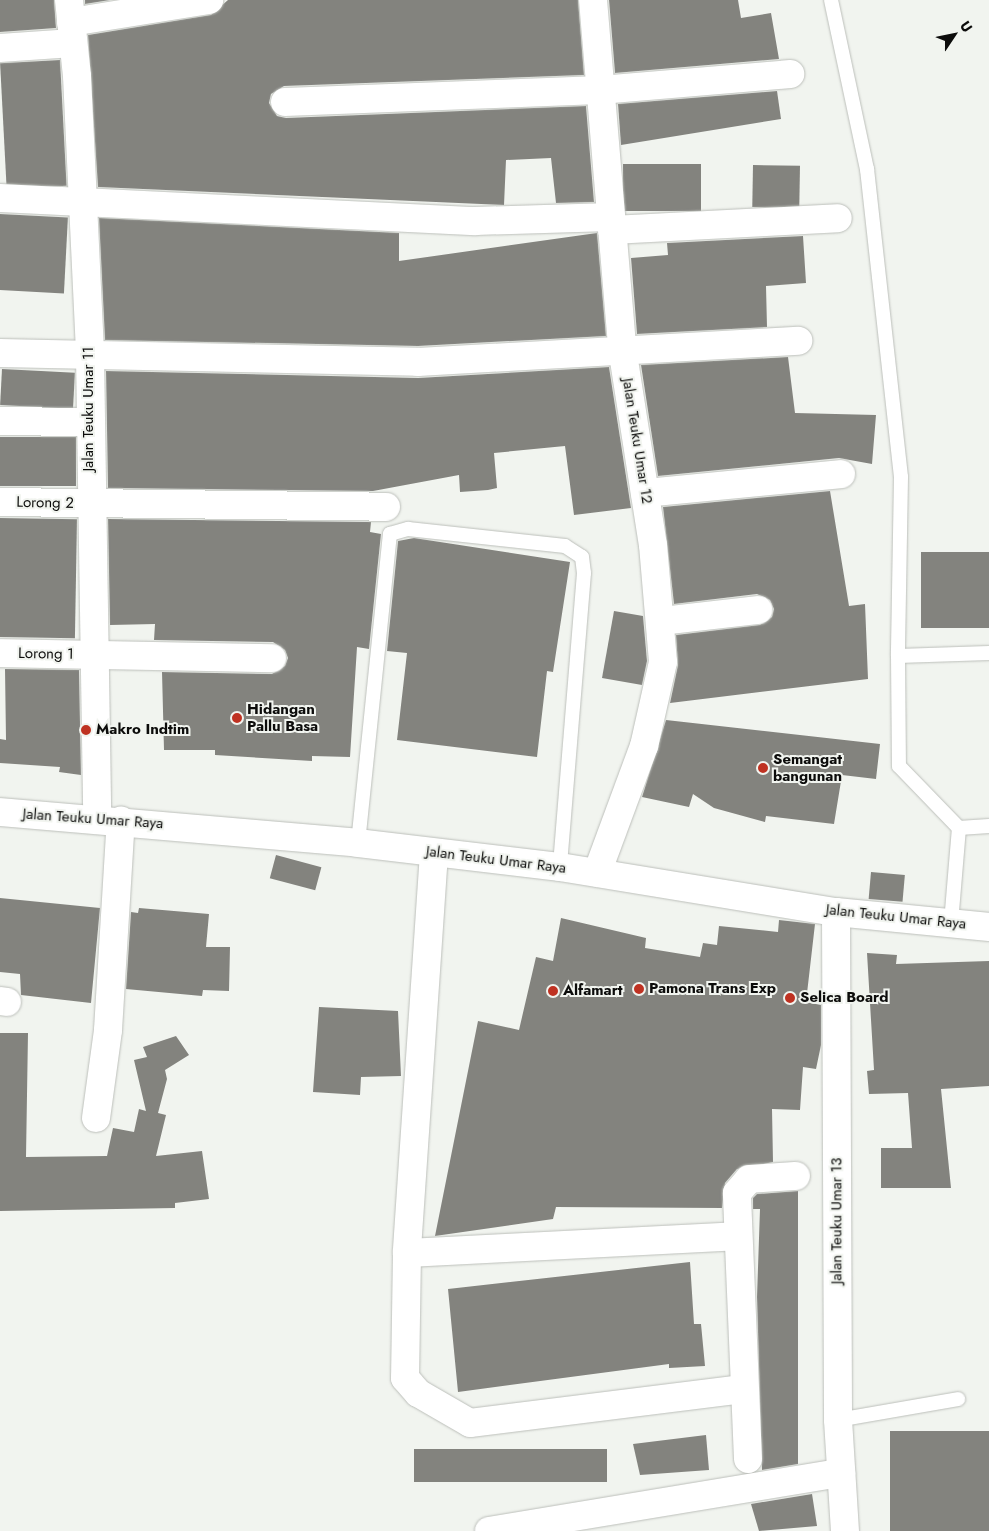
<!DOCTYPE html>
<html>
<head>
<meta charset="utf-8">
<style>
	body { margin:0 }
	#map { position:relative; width:989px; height:1531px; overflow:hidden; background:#f1f4ef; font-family:Jost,sans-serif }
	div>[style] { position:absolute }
	.building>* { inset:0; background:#83837e; transform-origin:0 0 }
	.roads { filter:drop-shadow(0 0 1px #bcbfba) drop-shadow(0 0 1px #bcbfba) }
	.service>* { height:14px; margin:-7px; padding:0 7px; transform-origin:7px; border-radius:7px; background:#fff }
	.minor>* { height:28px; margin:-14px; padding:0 14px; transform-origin:14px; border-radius:14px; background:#fff }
	.secondary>* { height:28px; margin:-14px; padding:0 14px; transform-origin:14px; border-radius:14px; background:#fff }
	.dots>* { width:14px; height:14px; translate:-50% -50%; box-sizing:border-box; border:2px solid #f1f4ef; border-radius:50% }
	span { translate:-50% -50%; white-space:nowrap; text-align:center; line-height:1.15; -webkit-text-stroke:4px #f1f4ef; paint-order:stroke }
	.street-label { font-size:15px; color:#0c0c0b }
	.poi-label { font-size:15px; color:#0c0c0b; font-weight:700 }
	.left { translate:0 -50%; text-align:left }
	.north { position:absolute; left:929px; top:10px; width:50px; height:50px; -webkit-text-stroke:4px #f1f4ef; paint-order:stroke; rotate:56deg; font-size:14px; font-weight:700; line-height:20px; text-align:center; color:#0c0c0b }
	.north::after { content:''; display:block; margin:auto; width:18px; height:22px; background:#0c0c0b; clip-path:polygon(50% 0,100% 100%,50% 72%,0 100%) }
</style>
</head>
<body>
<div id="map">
	<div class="building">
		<div style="clip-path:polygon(0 0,54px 0,56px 28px,0 32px)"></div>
		<div style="clip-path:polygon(85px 0,110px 0,85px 4px)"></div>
		<div style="clip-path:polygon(228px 0,578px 0,584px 75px,284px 86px,271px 94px,269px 103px,277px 116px,286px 118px,586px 106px,594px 202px,556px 203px,551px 158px,506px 160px,504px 205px,98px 187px,88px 35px,211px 15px)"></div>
		<div style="clip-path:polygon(609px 0,738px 0,741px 18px,771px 13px,779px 59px,615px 73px)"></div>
		<div style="left:60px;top:60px;width:126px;height:60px;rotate:87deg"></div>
		<div style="clip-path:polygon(777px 91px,781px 119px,621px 145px,618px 104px)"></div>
		<div style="left:623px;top:164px;width:78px;height:47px"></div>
		<div style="left:753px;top:165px;width:47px;height:42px;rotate:1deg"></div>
		<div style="left:0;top:214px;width:68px;height:76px;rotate:3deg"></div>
		<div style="clip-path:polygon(99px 218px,399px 233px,399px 261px,597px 233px,606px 336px,418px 346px,105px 340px)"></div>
		<div style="clip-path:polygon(803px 236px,806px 283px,766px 286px,767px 327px,637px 334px,631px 258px,668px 255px,667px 243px)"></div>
		<div style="clip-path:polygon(788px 357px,795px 413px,876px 415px,872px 464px,839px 458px,658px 476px,641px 365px)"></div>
		<div style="clip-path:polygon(609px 367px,631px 508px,574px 515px,565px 446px,494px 453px,497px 488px,488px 490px,460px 492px,459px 475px,373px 491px,108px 488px,106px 371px,418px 378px)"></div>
		<div style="left:2px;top:369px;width:73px;height:36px;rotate:3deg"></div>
		<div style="left:0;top:437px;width:76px;height:49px"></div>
		<div style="clip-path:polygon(830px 491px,849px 606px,865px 604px,868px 679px,670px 703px,678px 665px,676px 635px,760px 625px,772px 617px,774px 609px,770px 600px,757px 594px,674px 604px,663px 507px)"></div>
		<div style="left:0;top:518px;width:77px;height:119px;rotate:1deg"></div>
		<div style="clip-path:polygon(108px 519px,371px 522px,370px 532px,381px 534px,369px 649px,357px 647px,350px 757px,312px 756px,312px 761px,215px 755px,215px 750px,164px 750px,162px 672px,272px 674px,285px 666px,288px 658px,285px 650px,273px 642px,154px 640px,155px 624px,110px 625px)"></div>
		<div style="clip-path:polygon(414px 538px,570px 562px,553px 672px,547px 671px,537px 757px,397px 740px,407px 653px,387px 651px,398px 541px)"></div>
		<div style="left:989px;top:552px;width:76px;height:68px;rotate:90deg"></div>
		<div style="clip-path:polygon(614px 611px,643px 616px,647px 661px,642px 685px,602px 678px)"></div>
		<div style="clip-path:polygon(5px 669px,79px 670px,81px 775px,59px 772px,60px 767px,0 763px,0 739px,6px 740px)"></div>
		<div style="clip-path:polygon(666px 720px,880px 744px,876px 779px,842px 775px,834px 824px,766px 816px,765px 822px,714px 808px,693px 794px,689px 807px,642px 797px)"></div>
		<div style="left:276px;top:855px;width:47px;height:24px;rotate:15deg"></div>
		<div style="left:871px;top:872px;width:34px;height:27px;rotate:5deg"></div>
		<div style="clip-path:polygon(0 898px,100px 908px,91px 1003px,21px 995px,20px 974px,0 972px)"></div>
		<div style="clip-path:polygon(139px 908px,209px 914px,206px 947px,230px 947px,229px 991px,203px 990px,202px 996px,126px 989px,131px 912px,138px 913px)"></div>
		<div style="clip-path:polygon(561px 918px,646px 938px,645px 948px,700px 957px,703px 943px,717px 945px,719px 926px,778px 932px,779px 920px,815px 924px,806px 1002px,821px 1005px,821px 1045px,816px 1069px,803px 1067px,800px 1110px,772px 1109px,773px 1162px,737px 1169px,725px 1183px,722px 1208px,556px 1207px,553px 1219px,435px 1236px,478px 1021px,519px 1030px,536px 957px,553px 961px)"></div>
		<div style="clip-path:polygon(867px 953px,897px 955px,896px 964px,989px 961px,989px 1086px,941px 1089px,951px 1188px,881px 1188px,881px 1148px,912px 1148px,908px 1093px,869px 1094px,867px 1071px,874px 1070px)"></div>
		<div style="clip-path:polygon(319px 1007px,398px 1011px,401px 1076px,361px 1077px,360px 1095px,313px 1092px)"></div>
		<div style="clip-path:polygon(0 1033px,28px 1033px,26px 1157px,107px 1156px,113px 1128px,134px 1132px,139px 1109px,146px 1111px,134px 1060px,147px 1057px,143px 1047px,176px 1036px,189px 1055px,165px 1070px,167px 1079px,158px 1113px,166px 1115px,156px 1156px,202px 1151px,209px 1199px,175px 1203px,175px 1208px,0 1211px)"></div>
		<div style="clip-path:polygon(798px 1191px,798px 1464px,762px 1470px,757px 1297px,760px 1209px,753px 1209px,753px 1198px,757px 1194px)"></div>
		<div style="clip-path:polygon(690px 1262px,694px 1324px,701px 1324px,705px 1366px,669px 1368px,669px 1364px,458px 1392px,448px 1289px)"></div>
		<div style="left:989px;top:1431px;width:100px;height:99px;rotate:90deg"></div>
		<div style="clip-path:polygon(706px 1435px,709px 1470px,640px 1475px,633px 1444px)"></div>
		<div style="left:607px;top:1449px;width:33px;height:193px;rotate:90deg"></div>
		<div style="clip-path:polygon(812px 1494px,817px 1526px,759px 1531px,751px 1504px)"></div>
	</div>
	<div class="roads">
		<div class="service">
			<div style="left:831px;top:0;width:173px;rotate:78deg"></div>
			<div style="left:867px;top:169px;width:310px;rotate:83.7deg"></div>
			<div style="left:901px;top:477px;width:179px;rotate:91deg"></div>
			<div style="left:989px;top:653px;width:91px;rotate:178.1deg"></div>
			<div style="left:898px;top:656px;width:110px;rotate:89.5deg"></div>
			<div style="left:899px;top:766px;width:86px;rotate:45.9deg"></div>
			<div style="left:959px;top:828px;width:30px;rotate:-4deg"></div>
			<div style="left:358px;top:843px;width:311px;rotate:-84.1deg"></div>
			<div style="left:390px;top:534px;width:19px;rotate:-16deg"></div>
			<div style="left:408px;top:529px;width:158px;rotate:6.2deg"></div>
			<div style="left:565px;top:546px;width:20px;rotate:33deg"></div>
			<div style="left:582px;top:557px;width:16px;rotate:83deg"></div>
			<div style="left:584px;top:573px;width:295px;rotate:94.7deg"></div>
			<div style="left:951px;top:923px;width:95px;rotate:-85.2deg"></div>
			<div style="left:838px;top:1420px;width:122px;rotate:-9.9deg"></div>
		</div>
		<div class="minor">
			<div style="left:69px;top:0;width:76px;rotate:84deg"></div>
			<div style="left:77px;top:76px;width:279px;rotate:87.3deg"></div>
			<div style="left:90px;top:355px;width:465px;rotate:89.1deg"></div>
			<div style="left:593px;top:0;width:355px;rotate:85.2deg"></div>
			<div style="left:623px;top:354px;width:193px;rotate:81.1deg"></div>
			<div style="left:653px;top:545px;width:117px;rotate:85.1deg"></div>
			<div style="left:663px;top:662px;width:86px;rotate:102.7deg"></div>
			<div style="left:644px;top:746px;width:135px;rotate:110.3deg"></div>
			<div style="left:71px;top:22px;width:140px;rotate:-9.1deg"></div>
			<div style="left:0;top:48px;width:73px;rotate:-3.9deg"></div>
			<div style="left:285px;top:102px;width:315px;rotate:-2.2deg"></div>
			<div style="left:600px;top:90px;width:191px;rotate:-4.8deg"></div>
			<div style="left:0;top:198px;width:476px;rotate:2.8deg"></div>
			<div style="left:475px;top:221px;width:136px;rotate:-1.7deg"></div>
			<div style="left:612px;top:230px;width:226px;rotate:-3deg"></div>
			<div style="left:0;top:353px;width:418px;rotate:1.2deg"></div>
			<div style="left:418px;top:362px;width:381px;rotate:-3.2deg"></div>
			<div style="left:0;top:421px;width:88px;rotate:0.7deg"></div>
			<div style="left:645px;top:493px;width:197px;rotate:-5.5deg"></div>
			<div style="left:0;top:502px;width:386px;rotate:0.7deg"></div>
			<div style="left:661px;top:621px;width:98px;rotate:-6.5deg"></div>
			<div style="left:0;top:653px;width:272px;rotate:1.1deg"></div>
			<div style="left:434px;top:853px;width:401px;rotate:93.9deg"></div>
			<div style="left:407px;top:1253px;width:125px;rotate:90.9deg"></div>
			<div style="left:405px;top:1378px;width:20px;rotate:49deg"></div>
			<div style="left:418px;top:1393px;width:60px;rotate:30deg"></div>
			<div style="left:470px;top:1423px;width:275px;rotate:-7.1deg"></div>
			<div style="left:836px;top:912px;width:508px;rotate:89.77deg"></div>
			<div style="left:838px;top:1420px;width:111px;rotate:86.4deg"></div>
			<div style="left:0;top:1001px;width:7px;rotate:8deg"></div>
			<div style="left:96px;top:1118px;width:89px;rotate:-82.2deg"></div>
			<div style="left:108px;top:1030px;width:210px;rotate:-86.5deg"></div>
			<div style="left:407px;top:1253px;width:330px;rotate:-2.9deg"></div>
			<div style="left:748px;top:1459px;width:266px;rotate:-92.4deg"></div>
			<div style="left:737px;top:1193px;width:18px;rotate:-49deg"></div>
			<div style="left:749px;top:1179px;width:47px;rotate:-3.7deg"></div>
			<div style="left:489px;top:1531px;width:357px;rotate:-9.4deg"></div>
		</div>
		<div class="secondary">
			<div style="left:0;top:812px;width:359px;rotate:4.9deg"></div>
			<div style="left:358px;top:843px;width:203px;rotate:6.8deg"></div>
			<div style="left:560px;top:867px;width:280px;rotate:9.3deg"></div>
			<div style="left:836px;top:912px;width:154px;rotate:5.6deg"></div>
		</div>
	</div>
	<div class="dots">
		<div style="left:237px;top:718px;background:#bf3222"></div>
		<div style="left:86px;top:730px;background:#bf3222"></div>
		<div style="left:763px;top:768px;background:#bf3222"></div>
		<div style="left:639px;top:989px;background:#bf3222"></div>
		<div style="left:553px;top:991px;background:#bf3222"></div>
		<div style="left:790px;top:998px;background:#bf3222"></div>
	</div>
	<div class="street-label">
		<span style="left:89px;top:409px;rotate:-90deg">Jalan Teuku Umar 11</span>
		<span style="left:637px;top:441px;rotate:81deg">Jalan Teuku Umar 12</span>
		<span style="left:45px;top:503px;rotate:1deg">Lorong 2</span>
		<span style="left:46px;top:654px;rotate:1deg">Lorong 1</span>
		<span style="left:93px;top:819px;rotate:4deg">Jalan Teuku Umar Raya</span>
		<span style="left:496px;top:860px;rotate:7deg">Jalan Teuku Umar Raya</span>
		<span style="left:896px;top:917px;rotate:6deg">Jalan Teuku Umar Raya</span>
		<span style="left:837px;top:1221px;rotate:-90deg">Jalan Teuku Umar 13</span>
	</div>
	<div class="poi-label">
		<span class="left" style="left:247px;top:718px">Hidangan<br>Pallu Basa</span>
		<span class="left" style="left:96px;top:730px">Makro Indtim</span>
		<span class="left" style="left:773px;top:768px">Semangat<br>bangunan</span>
		<span class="left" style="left:649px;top:989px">Pamona Trans Exp</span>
		<span class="left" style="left:563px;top:991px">Alfamart</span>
		<span class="left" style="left:800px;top:998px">Selica Board</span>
	</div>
	<div class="north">U</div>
</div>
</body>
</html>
